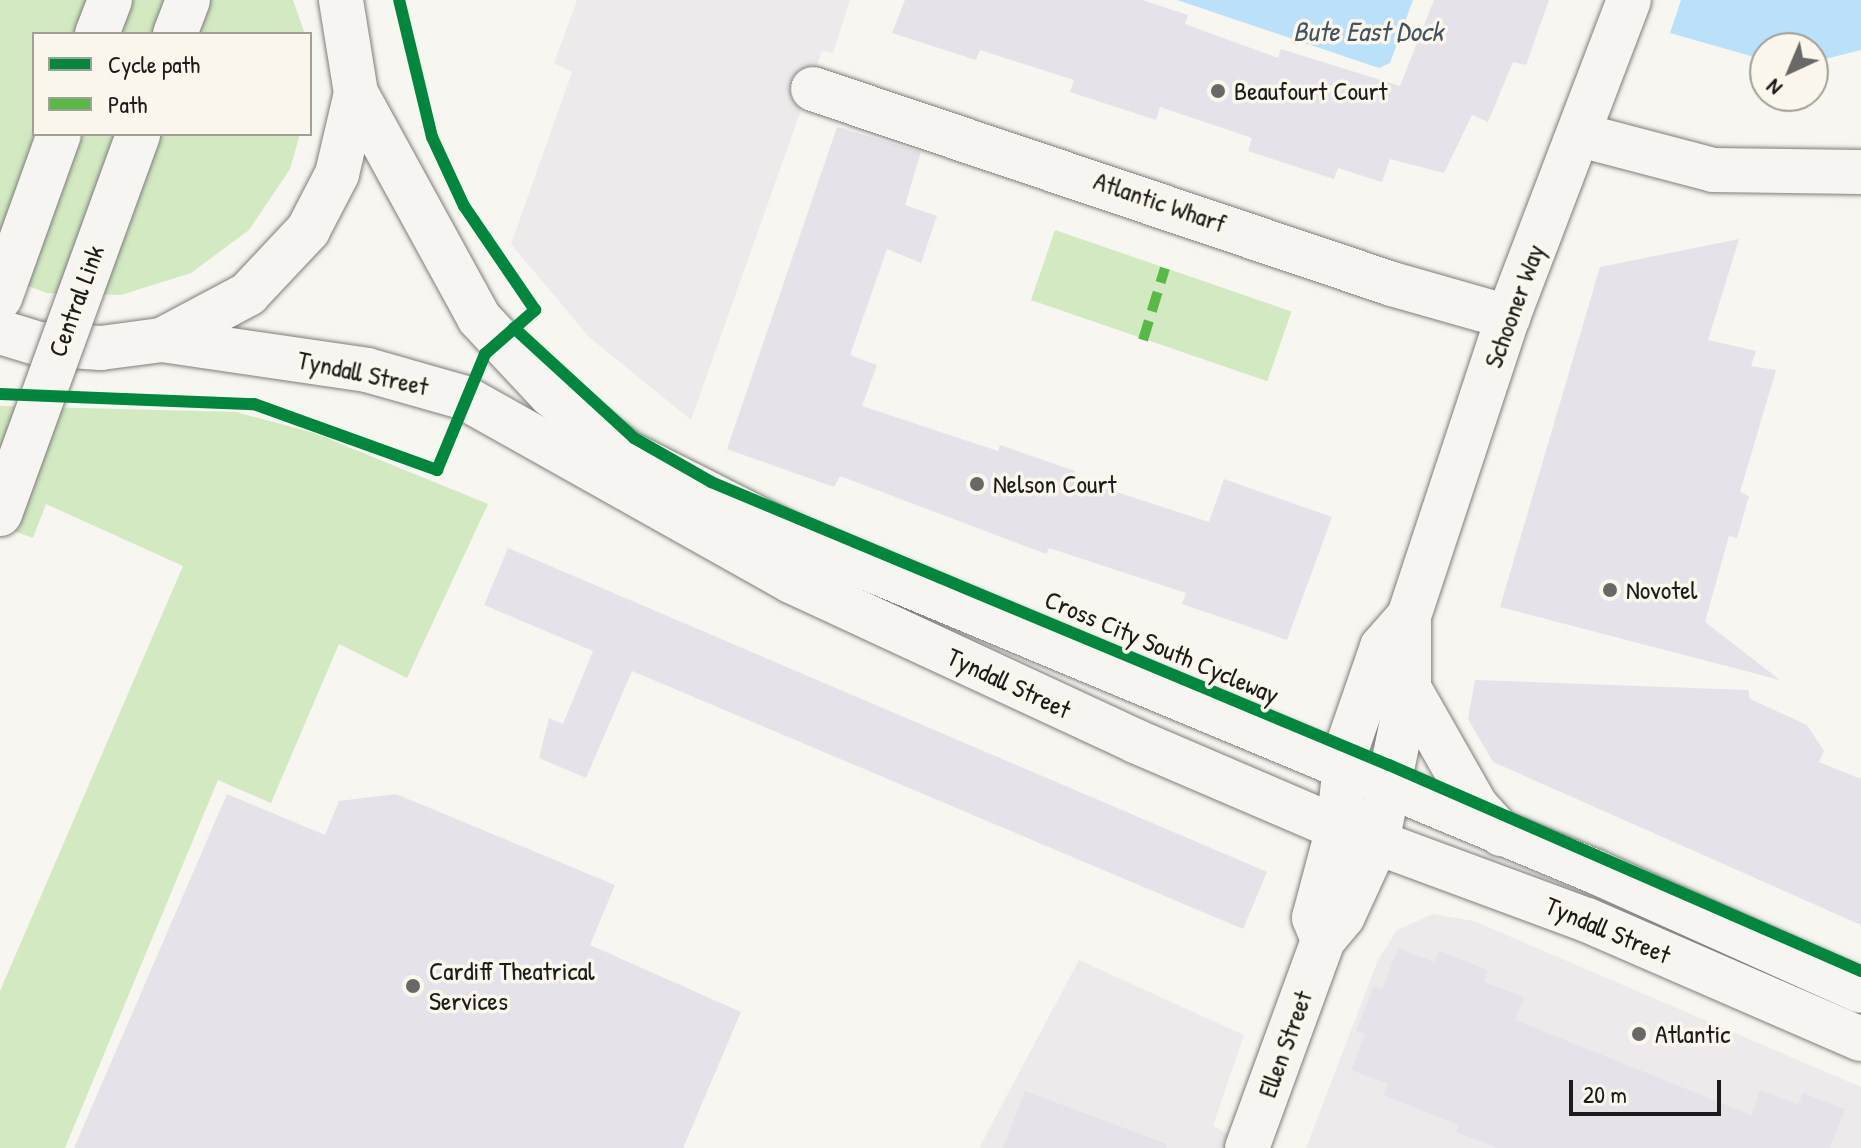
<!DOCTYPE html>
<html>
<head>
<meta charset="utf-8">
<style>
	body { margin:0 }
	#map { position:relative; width:1861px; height:1148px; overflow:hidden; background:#f8f6f0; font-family:"Patrick Hand",sans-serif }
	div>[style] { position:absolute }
	.built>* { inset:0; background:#eeeaeb }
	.green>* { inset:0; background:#d2e9c2; transform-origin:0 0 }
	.water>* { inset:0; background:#bae0fa }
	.building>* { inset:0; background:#e6e2e9 }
	.roads { filter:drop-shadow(0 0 2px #7f7e7b) drop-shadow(0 0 2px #7f7e7b) }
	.street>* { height:44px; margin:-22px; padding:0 22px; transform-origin:22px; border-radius:22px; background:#f6f5f1 }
	.secondary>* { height:44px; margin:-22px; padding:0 22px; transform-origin:22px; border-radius:22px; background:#f6f5f1 }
	.primary>* { height:44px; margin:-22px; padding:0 22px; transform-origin:22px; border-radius:22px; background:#f6f5f1 }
	.bridges { filter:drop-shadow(0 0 2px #7f7e7b) drop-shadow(0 0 2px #7f7e7b) }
	.primary-bridge>* { height:44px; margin:-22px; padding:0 22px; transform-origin:22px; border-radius:22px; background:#f6f5f1 }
	.quiet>* { height:10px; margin-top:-5px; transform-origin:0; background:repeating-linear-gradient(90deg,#58b947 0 20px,transparent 0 30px) }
	.cycleway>* { height:12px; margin:-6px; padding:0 6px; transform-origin:6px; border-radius:6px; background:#00873e }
	.dots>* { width:22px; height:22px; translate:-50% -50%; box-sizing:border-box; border:4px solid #fbf7ec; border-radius:50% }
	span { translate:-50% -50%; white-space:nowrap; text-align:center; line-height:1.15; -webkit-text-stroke:7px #fbf7ec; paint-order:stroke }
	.poi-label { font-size:26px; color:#1c1c1c }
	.left { translate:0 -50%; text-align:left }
	.street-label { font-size:26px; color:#1c1c1c }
	.water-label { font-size:28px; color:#435460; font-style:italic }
	.legend { position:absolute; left:32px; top:32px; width:280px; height:104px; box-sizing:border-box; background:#fbf7ec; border:2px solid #a29f99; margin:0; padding:10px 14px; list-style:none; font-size:24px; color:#1c1c1c }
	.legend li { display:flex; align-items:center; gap:16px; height:40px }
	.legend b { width:40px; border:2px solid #a29f99 }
	.north { position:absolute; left:1749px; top:32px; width:80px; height:80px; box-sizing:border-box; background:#fbf7ec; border:2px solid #a29f99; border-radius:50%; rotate:224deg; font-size:22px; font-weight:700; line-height:32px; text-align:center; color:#1c1c1c }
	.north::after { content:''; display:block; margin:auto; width:28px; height:36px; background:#696866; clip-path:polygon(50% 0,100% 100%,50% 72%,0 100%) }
	.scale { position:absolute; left:1569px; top:1080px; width:152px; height:36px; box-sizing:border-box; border:4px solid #1c1c1c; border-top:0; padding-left:10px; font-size:24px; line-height:28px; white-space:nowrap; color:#1c1c1c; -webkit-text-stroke:6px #fbf7ec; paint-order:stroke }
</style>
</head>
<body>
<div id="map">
	<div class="built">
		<div style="clip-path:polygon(577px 0,850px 0,833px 53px,822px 51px,691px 420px,589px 337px,511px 244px,572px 72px,554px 63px)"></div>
		<div style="clip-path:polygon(1433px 914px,1474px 921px,1861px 1087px,1861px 1148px,1306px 1148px,1378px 960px,1397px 930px)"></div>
		<div style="clip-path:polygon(1079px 960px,1244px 1035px,1213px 1126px,1255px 1148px,979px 1148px)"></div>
	</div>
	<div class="green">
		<div style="clip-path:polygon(0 0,293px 0,305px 34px,34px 34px,34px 134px,300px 134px,290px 169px,249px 230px,191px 273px,121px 295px,47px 293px,0 276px)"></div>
		<div style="left:1055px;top:230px;width:250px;height:74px;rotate:19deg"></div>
		<div style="clip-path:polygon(0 406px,236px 412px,314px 433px,488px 504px,407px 678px,339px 644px,271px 803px,218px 780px,65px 1148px,0 1148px,0 991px,183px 566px,46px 504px,33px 538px,0 526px)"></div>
	</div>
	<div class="water">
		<div style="clip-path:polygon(1177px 0,1413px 0,1390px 63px,1379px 68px)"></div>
		<div style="clip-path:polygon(1681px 0,1861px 0,1861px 50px,1813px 62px,1813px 48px,1765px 48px,1765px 60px,1670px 33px)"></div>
	</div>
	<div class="building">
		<div style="clip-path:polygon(905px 0,1142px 0,1188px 15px,1185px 24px,1278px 58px,1281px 49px,1400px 86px,1434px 0,1549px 0,1526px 65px,1513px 62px,1488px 122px,1472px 115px,1444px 173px,1390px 159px,1382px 182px,1338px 168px,1334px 179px,1248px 151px,1252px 138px,1160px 107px,1156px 120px,1070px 92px,1074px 80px,980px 50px,976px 60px,892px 33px)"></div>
		<div style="clip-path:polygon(837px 127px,921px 152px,905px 205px,937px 216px,921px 263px,887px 249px,850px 355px,877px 365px,862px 406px,998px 451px,1000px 445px,1075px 471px,1073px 478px,1209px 522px,1224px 479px,1332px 517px,1287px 640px,1182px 604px,1186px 593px,1049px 548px,1046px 554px,840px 476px,834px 487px,727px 449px)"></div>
		<div style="clip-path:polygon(1739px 239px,1708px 340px,1756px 351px,1751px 366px,1776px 370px,1740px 492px,1749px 496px,1737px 538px,1729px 536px,1705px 622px,1780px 680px,1500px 607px,1600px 267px)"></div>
		<div style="clip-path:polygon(508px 548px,1267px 872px,1243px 929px,632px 671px,586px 778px,539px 758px,549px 718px,563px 724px,593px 651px,484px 605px)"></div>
		<div style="clip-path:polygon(1475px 680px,1748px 690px,1750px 699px,1807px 725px,1824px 751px,1819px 762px,1861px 779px,1861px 925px,1493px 762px,1468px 719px)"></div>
		<div style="clip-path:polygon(227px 794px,325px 835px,339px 801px,396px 794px,615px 885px,590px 945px,741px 1012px,683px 1148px,74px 1148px)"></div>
		<div style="clip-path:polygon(1398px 948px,1434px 962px,1439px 951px,1488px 970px,1484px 982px,1524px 997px,1515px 1020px,1751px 1115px,1760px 1090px,1798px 1104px,1803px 1093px,1845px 1109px,1830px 1148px,1498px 1148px,1456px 1132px,1459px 1125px,1383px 1095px,1388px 1084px,1351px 1070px,1365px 1034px,1356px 1031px,1374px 986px,1382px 989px)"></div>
		<div style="clip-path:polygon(1025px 1091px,1167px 1144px,1166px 1148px,1003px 1148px)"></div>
	</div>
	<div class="roads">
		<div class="street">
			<div style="left:813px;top:89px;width:611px;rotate:18.61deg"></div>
			<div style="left:1392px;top:284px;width:121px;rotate:15.9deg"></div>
			<div style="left:1580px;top:135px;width:138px;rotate:14.7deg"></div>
			<div style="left:1713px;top:170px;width:148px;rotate:0.8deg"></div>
			<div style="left:1323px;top:940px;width:24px;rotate:-112deg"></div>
			<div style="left:1314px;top:918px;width:93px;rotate:-75.1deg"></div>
			<div style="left:1338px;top:828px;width:81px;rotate:-83.6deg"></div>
			<div style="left:1347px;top:748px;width:107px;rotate:-70.9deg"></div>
			<div style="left:1382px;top:647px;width:41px;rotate:-48.9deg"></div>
			<div style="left:1409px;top:616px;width:315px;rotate:-71.7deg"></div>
			<div style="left:1508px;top:317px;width:339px;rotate:-69.1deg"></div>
			<div style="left:1247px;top:1148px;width:221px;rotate:-69.9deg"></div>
			<div style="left:1323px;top:940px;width:31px;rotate:-50deg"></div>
			<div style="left:1343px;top:916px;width:81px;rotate:-65.3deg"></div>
			<div style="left:1377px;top:842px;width:157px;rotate:-78.3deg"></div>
			<div style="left:1409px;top:688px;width:72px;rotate:-90deg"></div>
		</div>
		<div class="secondary">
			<div style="left:356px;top:93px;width:256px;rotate:61.3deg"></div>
			<div style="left:479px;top:318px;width:105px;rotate:46.9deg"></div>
			<div style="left:551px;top:395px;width:96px;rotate:37deg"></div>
			<div style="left:628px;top:453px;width:195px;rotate:26.8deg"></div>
			<div style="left:802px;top:541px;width:860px;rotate:22.63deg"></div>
			<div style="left:1596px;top:872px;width:290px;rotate:24.2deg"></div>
			<div style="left:0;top:332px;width:41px;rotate:17.1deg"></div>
			<div style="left:39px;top:344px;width:62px;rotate:3.7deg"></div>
			<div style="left:101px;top:348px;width:62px;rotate:-7.5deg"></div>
			<div style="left:162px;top:340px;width:98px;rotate:-28.1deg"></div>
			<div style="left:248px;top:294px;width:88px;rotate:-46.8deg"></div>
			<div style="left:308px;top:230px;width:63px;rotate:-62.6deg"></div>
			<div style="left:337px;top:174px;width:83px;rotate:-76.8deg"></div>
			<div style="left:356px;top:93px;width:94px;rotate:-99.2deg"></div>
			<div style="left:162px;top:340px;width:207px;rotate:8.3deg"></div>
			<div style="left:367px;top:370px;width:102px;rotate:15.9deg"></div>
			<div style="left:465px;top:398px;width:374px;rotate:29.3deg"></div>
			<div style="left:791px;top:581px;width:379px;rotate:24.9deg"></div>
			<div style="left:1135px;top:741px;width:221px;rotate:23.2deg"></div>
			<div style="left:1338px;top:828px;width:265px;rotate:20.3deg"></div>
			<div style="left:1587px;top:920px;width:299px;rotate:23.5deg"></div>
			<div style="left:1409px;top:688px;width:136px;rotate:60.4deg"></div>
			<div style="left:1476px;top:806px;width:38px;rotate:48deg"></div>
		</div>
		<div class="primary">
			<div style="left:97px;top:34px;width:36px;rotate:-69deg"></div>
			<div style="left:175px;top:34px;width:36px;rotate:-69deg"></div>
			<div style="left:0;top:298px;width:174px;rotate:-70.2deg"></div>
		</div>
	</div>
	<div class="bridges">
		<div class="primary-bridge">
			<div style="left:0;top:514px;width:404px;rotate:-70deg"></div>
		</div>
	</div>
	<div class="quiet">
		<div style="left:1143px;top:340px;width:75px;rotate:-73deg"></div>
	</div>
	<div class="cycleway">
		<div style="left:514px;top:328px;width:163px;rotate:42.5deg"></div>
		<div style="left:634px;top:438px;width:89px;rotate:29.7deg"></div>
		<div style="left:711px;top:482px;width:735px;rotate:22.66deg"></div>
		<div style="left:1389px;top:765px;width:515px;rotate:23.58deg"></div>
		<div style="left:0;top:394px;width:254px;rotate:2.3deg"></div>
		<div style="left:254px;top:404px;width:195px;rotate:19.8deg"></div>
		<div style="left:437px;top:470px;width:126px;rotate:-67.5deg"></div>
		<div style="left:485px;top:354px;width:67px;rotate:-41.3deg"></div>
		<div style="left:535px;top:310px;width:126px;rotate:-124.3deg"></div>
		<div style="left:464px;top:206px;width:76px;rotate:-114.9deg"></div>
		<div style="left:432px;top:137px;width:141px;rotate:-103.5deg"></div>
	</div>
	<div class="dots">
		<div style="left:1218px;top:91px;background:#696866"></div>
		<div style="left:977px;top:484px;background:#696866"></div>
		<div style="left:1610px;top:590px;background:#696866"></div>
		<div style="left:413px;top:986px;background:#696866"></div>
		<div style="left:1639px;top:1034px;background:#696866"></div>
	</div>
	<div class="poi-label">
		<span class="left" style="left:1234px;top:91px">Beaufourt Court</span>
		<span class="left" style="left:993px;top:484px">Nelson Court</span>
		<span class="left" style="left:1626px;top:590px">Novotel</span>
		<span class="left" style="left:429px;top:986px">Cardiff Theatrical<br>Services</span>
		<span class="left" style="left:1655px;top:1034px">Atlantic</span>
	</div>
	<div class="street-label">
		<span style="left:1160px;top:202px;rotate:19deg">Atlantic Wharf</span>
		<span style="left:76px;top:301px;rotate:-70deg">Central Link</span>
		<span style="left:1514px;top:306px;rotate:-70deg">Schooner Way</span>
		<span style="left:363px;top:373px;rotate:12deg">Tyndall Street</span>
		<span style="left:1162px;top:647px;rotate:23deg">Cross City South Cycleway</span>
		<span style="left:1009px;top:683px;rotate:25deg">Tyndall Street</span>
		<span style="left:1608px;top:930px;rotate:23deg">Tyndall Street</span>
		<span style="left:1285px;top:1044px;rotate:-70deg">Ellen Street</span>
	</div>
	<div class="water-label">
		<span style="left:1368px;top:31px">Bute East Dock</span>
	</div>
	<ul class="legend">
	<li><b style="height:10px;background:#00873e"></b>Cycle path</li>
	<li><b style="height:10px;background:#58b947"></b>Path</li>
	</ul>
	<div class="north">N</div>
	<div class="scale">20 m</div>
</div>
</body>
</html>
